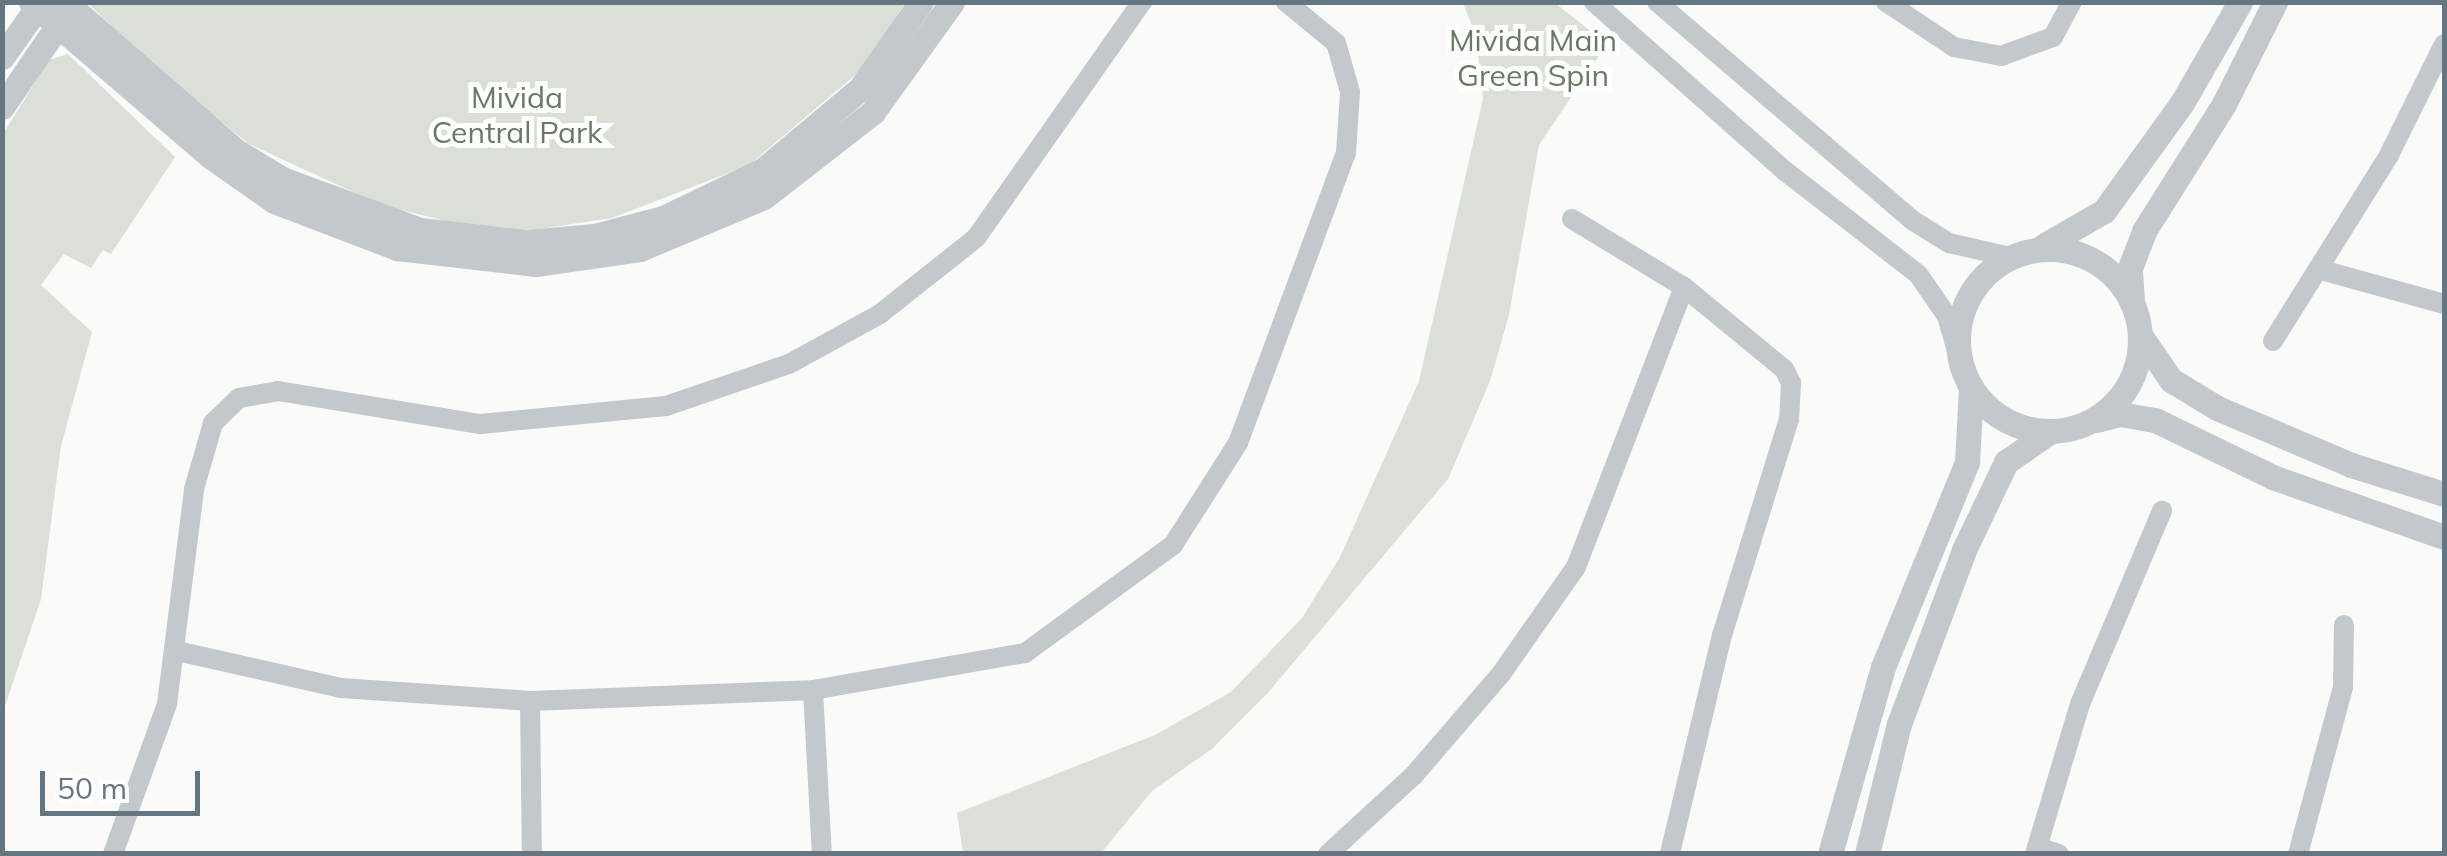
<!DOCTYPE html>
<html>
<head>
<meta charset="utf-8">
<style>
	body { margin:0 }
	#map { position:relative; width:2447px; height:856px; overflow:hidden; background:#fafaf8; font-family:Mulish,sans-serif }
	div>[style] { position:absolute }
	.green>* { inset:0; background:#dadfd7 }
	.minor>* { height:20px; margin:-10px; padding:0 10px; transform-origin:10px; border-radius:10px; background:#c3c8cc }
	.tertiary>* { height:25px; margin:-12.5px; padding:0 12.5px; transform-origin:12.5px; border-radius:12.5px; background:#c3c8cc }
	.tertiary>.ring { margin:-12.5px; padding:0; box-sizing:content-box; background:none; border:25px solid #c3c8cc; border-radius:50% }
	span { translate:-50% -50%; white-space:nowrap; text-align:center; line-height:1.15; -webkit-text-stroke:10px #fff; paint-order:stroke }
	.park-label { font-size:30px; color:#687a64 }
	.frame { position:absolute; inset:0; border:5px solid #657683; pointer-events:none }
	.scale { position:absolute; left:40px; top:771px; width:160px; height:45px; box-sizing:border-box; border:5px solid #657683; border-top:0; padding-left:12px; font-size:30px; line-height:35px; white-space:nowrap; color:#657683; -webkit-text-stroke:8px #fff; paint-order:stroke }
</style>
</head>
<body>
<div id="map">
	<div class="green">
		<div style="clip-path:polygon(88px 3px,905px 3px,860px 71px,749px 165px,612px 218px,532px 230px,450px 222px,381px 205px,249px 144px,145px 60px)"></div>
		<div style="clip-path:polygon(1463px 3px,1555px 3px,1607px 44px,1539px 145px,1509px 315px,1490px 381px,1448px 479px,1266px 695px,1213px 748px,1152px 791px,1101px 853px,963px 853px,957px 813px,1155px 735px,1231px 692px,1302px 618px,1340px 557px,1419px 381px,1483px 99px,1476px 36px)"></div>
		<div style="clip-path:polygon(68px 54px,175px 157px,111px 254px,103px 250px,91px 268px,64px 254px,41px 285px,92px 332px,61px 446px,41px 599px,3px 712px,3px 134px,49px 60px)"></div>
	</div>
	<div class="minor">
		<div style="left:1594px;top:2px;width:255px;rotate:41.5deg"></div>
		<div style="left:1785px;top:171px;width:168px;rotate:37.8deg"></div>
		<div style="left:1918px;top:274px;width:51px;rotate:55.4deg"></div>
		<div style="left:1947px;top:316px;width:44px;rotate:74.1deg"></div>
		<div style="left:1657px;top:2px;width:335px;rotate:40.5deg"></div>
		<div style="left:1912px;top:220px;width:44px;rotate:31.9deg"></div>
		<div style="left:1949px;top:243px;width:63px;rotate:12.9deg"></div>
		<div style="left:1886px;top:2px;width:82px;rotate:33.5deg"></div>
		<div style="left:1954px;top:47px;width:48px;rotate:10.8deg"></div>
		<div style="left:2001px;top:56px;width:55px;rotate:-20.1deg"></div>
		<div style="left:2053px;top:37px;width:40px;rotate:-62deg"></div>
		<div style="left:1572px;top:219px;width:131px;rotate:31.3deg"></div>
		<div style="left:1684px;top:287px;width:129px;rotate:39.4deg"></div>
		<div style="left:1784px;top:369px;width:16px;rotate:63deg"></div>
		<div style="left:1791px;top:383px;width:36px;rotate:93deg"></div>
		<div style="left:1789px;top:419px;width:226px;rotate:107.2deg"></div>
		<div style="left:1722px;top:635px;width:225px;rotate:103.4deg"></div>
		<div style="left:2318px;top:269px;width:131px;rotate:15.5deg"></div>
		<div style="left:2273px;top:341px;width:217px;rotate:-58deg"></div>
		<div style="left:2388px;top:157px;width:126px;rotate:-63.6deg"></div>
		<div style="left:177px;top:651px;width:168px;rotate:12.7deg"></div>
		<div style="left:341px;top:688px;width:189px;rotate:3.9deg"></div>
		<div style="left:530px;top:701px;width:283px;rotate:-2.2deg"></div>
		<div style="left:813px;top:690px;width:215px;rotate:-9.9deg"></div>
		<div style="left:1025px;top:653px;width:183px;rotate:-36.1deg"></div>
		<div style="left:1173px;top:545px;width:121px;rotate:-57.5deg"></div>
		<div style="left:1238px;top:443px;width:309px;rotate:-69.6deg"></div>
		<div style="left:1346px;top:153px;width:61px;rotate:-86.2deg"></div>
		<div style="left:1350px;top:92px;width:51px;rotate:-105.9deg"></div>
		<div style="left:1336px;top:43px;width:65px;rotate:-140.6deg"></div>
		<div style="left:813px;top:690px;width:164px;rotate:86.9deg"></div>
		<div style="left:530px;top:701px;width:153px;rotate:89.3deg"></div>
		<div style="left:2037px;top:847px;width:23px;rotate:18deg"></div>
		<div style="left:113px;top:854px;width:159px;rotate:-70.2deg"></div>
		<div style="left:167px;top:704px;width:217px;rotate:-82.8deg"></div>
		<div style="left:194px;top:489px;width:69px;rotate:-73.9deg"></div>
		<div style="left:213px;top:423px;width:36px;rotate:-44deg"></div>
		<div style="left:239px;top:398px;width:40px;rotate:-10deg"></div>
		<div style="left:278px;top:391px;width:205px;rotate:9.3deg"></div>
		<div style="left:480px;top:424px;width:187px;rotate:-5.5deg"></div>
		<div style="left:666px;top:406px;width:130px;rotate:-18.9deg"></div>
		<div style="left:789px;top:364px;width:104px;rotate:-28.8deg"></div>
		<div style="left:880px;top:314px;width:122px;rotate:-38.4deg"></div>
		<div style="left:976px;top:238px;width:289px;rotate:-54.9deg"></div>
		<div style="left:1328px;top:854px;width:117px;rotate:-42.6deg"></div>
		<div style="left:1414px;top:775px;width:133px;rotate:-49.3deg"></div>
		<div style="left:1501px;top:674px;width:131px;rotate:-55deg"></div>
		<div style="left:1576px;top:567px;width:300px;rotate:-68.9deg"></div>
		<div style="left:2035px;top:854px;width:157px;rotate:-73.3deg"></div>
		<div style="left:2080px;top:704px;width:210px;rotate:-67deg"></div>
		<div style="left:2298px;top:854px;width:173px;rotate:-74.9deg"></div>
		<div style="left:2343px;top:687px;width:62px;rotate:-89.1deg"></div>
	</div>
	<div class="tertiary">
		<div style="left:31px;top:2px;width:236px;rotate:40.7deg"></div>
		<div style="left:210px;top:156px;width:78px;rotate:35.1deg"></div>
		<div style="left:274px;top:201px;width:132px;rotate:20.9deg"></div>
		<div style="left:397px;top:248px;width:139px;rotate:6.6deg"></div>
		<div style="left:535px;top:264px;width:106px;rotate:-8.1deg"></div>
		<div style="left:640px;top:249px;width:134px;rotate:-22.8deg"></div>
		<div style="left:764px;top:197px;width:138px;rotate:-37.9deg"></div>
		<div style="left:873px;top:112px;width:135px;rotate:-54.3deg"></div>
		<div style="left:65px;top:2px;width:227px;rotate:41.1deg"></div>
		<div style="left:236px;top:151px;width:54px;rotate:31.3deg"></div>
		<div style="left:282px;top:179px;width:147px;rotate:20.3deg"></div>
		<div style="left:420px;top:230px;width:108px;rotate:6.4deg"></div>
		<div style="left:527px;top:242px;width:67px;rotate:-5.1deg"></div>
		<div style="left:594px;top:236px;width:71px;rotate:-14.6deg"></div>
		<div style="left:663px;top:218px;width:111px;rotate:-25.6deg"></div>
		<div style="left:763px;top:170px;width:126px;rotate:-39.9deg"></div>
		<div style="left:860px;top:89px;width:106px;rotate:-55deg"></div>
		<div style="left:2px;top:57px;width:67px;rotate:-54.7deg"></div>
		<div style="left:2px;top:107px;width:115px;rotate:-55.6deg"></div>
		<div style="left:2043px;top:246px;width:70px;rotate:-29.8deg"></div>
		<div style="left:2104px;top:211px;width:133px;rotate:-54.2deg"></div>
		<div style="left:2182px;top:103px;width:116px;rotate:-60.1deg"></div>
		<div class="ring" style="left:1958px;top:249px;width:157px;height:157px"></div>
		<div style="left:2132px;top:300px;width:32px;rotate:-94deg"></div>
		<div style="left:2130px;top:268px;width:40px;rotate:-69deg"></div>
		<div style="left:2144px;top:231px;width:150px;rotate:-57.8deg"></div>
		<div style="left:2224px;top:104px;width:114px;rotate:-63.4deg"></div>
		<div style="left:2140px;top:335px;width:55px;rotate:55.4deg"></div>
		<div style="left:2171px;top:380px;width:54px;rotate:31.3deg"></div>
		<div style="left:2217px;top:408px;width:146px;rotate:23deg"></div>
		<div style="left:2351px;top:465px;width:97px;rotate:17.3deg"></div>
		<div style="left:2096px;top:420px;width:25px;rotate:-14deg"></div>
		<div style="left:2120px;top:414px;width:36px;rotate:10deg"></div>
		<div style="left:2155px;top:420px;width:133px;rotate:25.8deg"></div>
		<div style="left:2275px;top:478px;width:179px;rotate:19.2deg"></div>
		<div style="left:1830px;top:854px;width:194px;rotate:-74.2deg"></div>
		<div style="left:1883px;top:667px;width:222px;rotate:-67.7deg"></div>
		<div style="left:1967px;top:462px;width:75px;rotate:-86.9deg"></div>
		<div style="left:1867px;top:854px;width:134px;rotate:-76.2deg"></div>
		<div style="left:1899px;top:724px;width:186px;rotate:-69.5deg"></div>
		<div style="left:1964px;top:550px;width:98px;rotate:-64.5deg"></div>
		<div style="left:2006px;top:462px;width:55px;rotate:-34.6deg"></div>
	</div>
	<div class="park-label">
		<span style="left:1533px;top:57px">Mivida Main<br>Green Spin</span>
		<span style="left:517px;top:114px">Mivida<br>Central Park</span>
	</div>
	<div class="frame"></div>
	<div class="scale">50 m</div>
</div>
</body>
</html>
